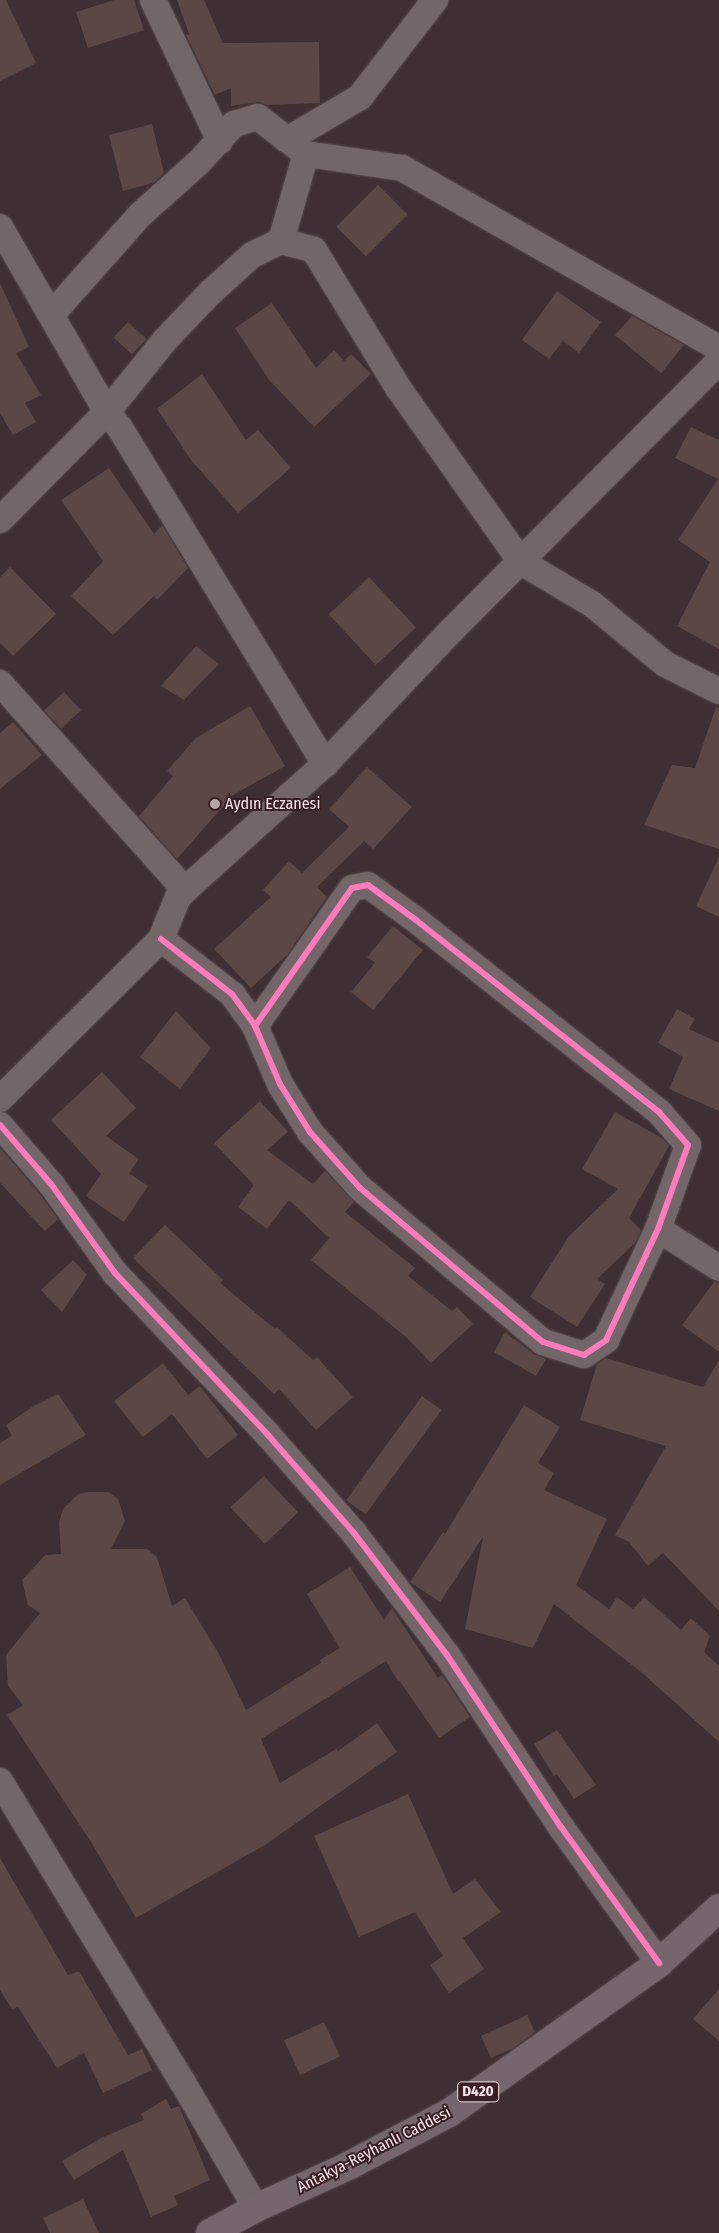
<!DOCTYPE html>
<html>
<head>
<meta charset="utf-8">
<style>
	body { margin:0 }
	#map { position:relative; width:719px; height:2233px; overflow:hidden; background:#3d2f33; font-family:"Fira Sans Condensed",sans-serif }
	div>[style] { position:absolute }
	.building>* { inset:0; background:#5c4747; transform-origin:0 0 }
	.roads { filter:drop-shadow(0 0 1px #5a4d51) drop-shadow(0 0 1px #5a4d51) }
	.minor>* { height:26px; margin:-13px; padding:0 13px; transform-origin:13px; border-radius:13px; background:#726669 }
	.major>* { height:28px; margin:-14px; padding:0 14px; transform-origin:14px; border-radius:14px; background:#75666d }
	.cycleway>* { height:6px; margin:-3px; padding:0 3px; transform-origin:3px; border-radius:3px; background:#fd7abc }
	.dots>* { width:14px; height:14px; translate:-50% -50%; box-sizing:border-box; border:2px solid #381f26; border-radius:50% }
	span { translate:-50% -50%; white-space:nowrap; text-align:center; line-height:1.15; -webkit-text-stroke:4px #381f26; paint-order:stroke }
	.shield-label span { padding:1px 4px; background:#381f26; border:1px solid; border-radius:4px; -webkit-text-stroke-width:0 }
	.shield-label { font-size:15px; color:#f5e4e8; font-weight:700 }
	.poi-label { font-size:16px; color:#f5e4e8 }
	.left { translate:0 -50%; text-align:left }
	.street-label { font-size:16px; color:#f5e4e8 }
</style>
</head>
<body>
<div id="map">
	<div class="building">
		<div style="clip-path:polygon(0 0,6px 0,36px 63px,0 81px)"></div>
		<div style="clip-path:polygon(114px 0,134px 0,144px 30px,88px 48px,76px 12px)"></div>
		<div style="clip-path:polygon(177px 0,204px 0,223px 43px,319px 42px,320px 103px,267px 105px,260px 102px,231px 106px,231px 88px,215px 95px,186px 35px,189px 34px)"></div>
		<div style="clip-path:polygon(152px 124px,164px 173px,153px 183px,123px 191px,109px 135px)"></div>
		<div style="left:378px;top:185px;width:42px;height:59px;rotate:45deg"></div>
		<div style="clip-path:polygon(0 283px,29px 347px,16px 353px,41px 395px,25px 403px,36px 422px,13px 435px,0 413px)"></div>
		<div style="clip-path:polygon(557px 291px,601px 322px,579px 353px,563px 341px,549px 359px,522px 340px)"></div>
		<div style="clip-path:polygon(272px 303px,316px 368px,334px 350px,344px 361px,351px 354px,371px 374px,314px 427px,269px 380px,235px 328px)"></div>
		<div style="clip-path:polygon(632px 316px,684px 345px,661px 373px,615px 335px)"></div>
		<div style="left:128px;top:322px;width:25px;height:21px;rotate:43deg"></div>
		<div style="clip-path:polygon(202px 374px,246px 440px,258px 430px,291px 468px,238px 513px,191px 460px,157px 409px)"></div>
		<div style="clip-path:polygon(691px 427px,719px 440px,719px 649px,677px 626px,710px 562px,678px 540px,718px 479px,675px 458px)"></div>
		<div style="clip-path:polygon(109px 468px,154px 534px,162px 525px,188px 568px,157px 600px,154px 596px,113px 635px,71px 596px,103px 561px,61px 500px)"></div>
		<div style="clip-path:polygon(10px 567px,56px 614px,13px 656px,0 643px,0 577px)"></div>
		<div style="left:369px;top:577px;width:69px;height:55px;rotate:47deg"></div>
		<div style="clip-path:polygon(196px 646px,219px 664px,184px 700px,161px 686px)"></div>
		<div style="left:64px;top:692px;width:25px;height:27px;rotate:47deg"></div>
		<div style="clip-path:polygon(250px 706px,285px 766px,233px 795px,177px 859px,139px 816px,173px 776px,167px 771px,196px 738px)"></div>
		<div style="clip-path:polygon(716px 707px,719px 708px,719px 849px,644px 825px,672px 765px,695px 768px)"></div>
		<div style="clip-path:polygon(13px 722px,42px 755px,0 789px,0 733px)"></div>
		<div style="clip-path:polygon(367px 767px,412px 807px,373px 849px,364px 841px,317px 887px,327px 897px,287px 955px,251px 988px,214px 949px,271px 897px,263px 890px,289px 861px,302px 873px,349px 827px,329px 809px)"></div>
		<div style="clip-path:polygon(719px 857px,719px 917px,696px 906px)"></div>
		<div style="clip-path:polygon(393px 926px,423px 950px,373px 1010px,351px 992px,375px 963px,367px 957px)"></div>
		<div style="clip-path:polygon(677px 1009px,695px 1019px,689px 1029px,719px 1043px,719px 1111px,669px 1089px,683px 1057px,658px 1043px)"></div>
		<div style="clip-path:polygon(176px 1011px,211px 1048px,180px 1089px,140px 1057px)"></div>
		<div style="clip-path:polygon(102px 1072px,136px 1108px,106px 1136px,139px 1159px,129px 1173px,148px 1186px,124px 1222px,86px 1196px,101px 1174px,51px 1120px)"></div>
		<div style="clip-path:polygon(260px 1101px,288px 1132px,267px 1150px,313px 1184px,325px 1171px,354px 1202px,345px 1212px,415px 1268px,408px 1276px,452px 1311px,457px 1307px,473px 1324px,431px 1363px,406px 1337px,311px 1260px,329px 1238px,289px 1200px,267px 1229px,238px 1207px,254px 1185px,214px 1143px)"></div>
		<div style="clip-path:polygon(615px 1112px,662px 1138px,669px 1146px,629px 1218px,641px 1230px,635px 1243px,597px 1279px,605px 1284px,577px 1327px,530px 1297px,569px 1236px,618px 1189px,582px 1169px)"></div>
		<div style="clip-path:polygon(0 1148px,39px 1193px,58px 1219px,45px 1231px,0 1183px)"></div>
		<div style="clip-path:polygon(165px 1225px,223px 1280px,220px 1283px,275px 1329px,277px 1327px,313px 1360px,317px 1357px,353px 1397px,316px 1430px,279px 1389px,274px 1394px,133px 1258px)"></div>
		<div style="clip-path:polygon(73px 1260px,87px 1275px,62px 1312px,41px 1290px)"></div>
		<div style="clip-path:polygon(714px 1282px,719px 1283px,719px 1352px,682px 1325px)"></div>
		<div style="clip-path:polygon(505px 1332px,534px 1354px,546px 1359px,536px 1376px,494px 1352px)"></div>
		<div style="clip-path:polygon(606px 1358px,703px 1387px,719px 1360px,719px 1611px,663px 1553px,648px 1566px,629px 1542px,615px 1535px,666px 1446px,580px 1420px,597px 1364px)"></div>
		<div style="clip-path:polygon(163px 1363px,188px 1395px,200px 1386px,238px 1435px,207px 1459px,172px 1414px,143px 1437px,114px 1401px)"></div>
		<div style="clip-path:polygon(58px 1394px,86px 1435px,0 1485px,0 1443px,12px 1436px,6px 1425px,32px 1407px)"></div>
		<div style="left:422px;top:1396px;width:24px;height:129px;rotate:36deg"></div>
		<div style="clip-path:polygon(524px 1405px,560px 1427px,538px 1463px,554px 1473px,544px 1490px,607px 1519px,576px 1585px,609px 1609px,617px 1597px,633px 1609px,644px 1597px,681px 1630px,691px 1618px,710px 1636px,704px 1652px,719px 1666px,719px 1742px,641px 1672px,554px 1604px,533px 1648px,465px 1629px,483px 1537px,440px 1602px,410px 1582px,443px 1532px,445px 1534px)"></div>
		<div style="left:264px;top:1476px;width:50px;height:46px;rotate:47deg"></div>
		<div style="clip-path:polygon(89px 1492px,108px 1492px,118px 1499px,125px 1521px,111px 1549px,147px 1549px,157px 1557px,172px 1606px,185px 1598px,219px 1654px,246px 1710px,321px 1663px,320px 1660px,340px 1648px,307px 1594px,350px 1567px,384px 1620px,392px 1608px,438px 1678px,442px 1675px,470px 1717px,439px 1738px,399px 1680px,398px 1681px,386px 1661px,261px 1739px,280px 1783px,336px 1749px,338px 1751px,377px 1723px,397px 1752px,265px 1845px,136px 1918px,91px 1842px,7px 1715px,23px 1705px,8px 1686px,6px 1655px,40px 1613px,28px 1605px,22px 1580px,45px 1555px,61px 1554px,59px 1522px,63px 1509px,78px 1494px)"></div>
		<div style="clip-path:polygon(557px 1730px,596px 1785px,574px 1799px,557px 1774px,554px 1776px,534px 1744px)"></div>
		<div style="clip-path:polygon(408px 1794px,453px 1894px,475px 1879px,501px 1912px,463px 1938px,484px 1969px,449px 1993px,430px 1965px,443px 1956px,415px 1912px,359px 1937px,314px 1836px)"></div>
		<div style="clip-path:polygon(0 1858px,68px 1975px,79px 1971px,128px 2055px,142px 2049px,152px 2070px,103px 2093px,84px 2053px,57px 2068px,18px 2007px,12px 2009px,0 1990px)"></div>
		<div style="clip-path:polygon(719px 1989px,719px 2041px,693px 2019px)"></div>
		<div style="clip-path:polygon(527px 2015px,535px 2032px,512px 2049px,491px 2058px,481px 2036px)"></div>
		<div style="left:324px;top:2022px;width:38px;height:44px;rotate:65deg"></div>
		<div style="clip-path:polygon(166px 2099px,171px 2109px,179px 2106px,210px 2180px,174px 2196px,178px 2205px,151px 2217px,123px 2150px,74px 2180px,62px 2161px,101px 2138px,144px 2120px,141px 2114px)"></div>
		<div style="clip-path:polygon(83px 2199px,99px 2233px,50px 2233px,43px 2218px)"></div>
	</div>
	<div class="roads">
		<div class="minor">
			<div style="left:153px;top:0;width:156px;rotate:64.6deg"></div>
			<div style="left:306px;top:154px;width:97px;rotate:8.3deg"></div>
			<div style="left:402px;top:168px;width:365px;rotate:29.6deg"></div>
			<div style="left:0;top:227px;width:214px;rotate:60deg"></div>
			<div style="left:107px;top:412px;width:21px;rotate:51deg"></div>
			<div style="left:120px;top:428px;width:394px;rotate:58.6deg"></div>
			<div style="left:281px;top:241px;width:91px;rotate:-74deg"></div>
			<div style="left:306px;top:154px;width:16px;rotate:-142deg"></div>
			<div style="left:52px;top:314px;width:132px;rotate:-48.4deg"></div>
			<div style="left:140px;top:215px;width:79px;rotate:-41.9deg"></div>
			<div style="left:199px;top:162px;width:52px;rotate:-47.4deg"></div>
			<div style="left:234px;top:124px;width:25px;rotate:-16deg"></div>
			<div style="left:258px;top:117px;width:37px;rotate:38deg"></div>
			<div style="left:287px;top:140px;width:85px;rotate:-30.5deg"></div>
			<div style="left:360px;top:97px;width:123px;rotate:-52.3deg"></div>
			<div style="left:0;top:520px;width:152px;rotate:-45.3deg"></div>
			<div style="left:107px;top:412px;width:92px;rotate:-51.1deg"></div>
			<div style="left:165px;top:340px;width:66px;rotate:-46.2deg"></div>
			<div style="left:211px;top:292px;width:55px;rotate:-42.1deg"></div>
			<div style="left:252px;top:255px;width:32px;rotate:-26deg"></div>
			<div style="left:281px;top:241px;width:34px;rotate:15deg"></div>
			<div style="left:314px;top:250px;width:163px;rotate:58.6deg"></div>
			<div style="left:399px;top:389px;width:212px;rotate:54.8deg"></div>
			<div style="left:521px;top:562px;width:82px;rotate:30.6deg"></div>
			<div style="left:592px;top:604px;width:94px;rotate:39.4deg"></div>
			<div style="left:665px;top:664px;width:60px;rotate:26.6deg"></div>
			<div style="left:0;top:683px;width:278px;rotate:48.2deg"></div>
			<div style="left:161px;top:939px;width:90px;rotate:37.8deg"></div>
			<div style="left:232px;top:994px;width:39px;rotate:54deg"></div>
			<div style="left:255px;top:1026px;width:63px;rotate:66.7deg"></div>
			<div style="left:280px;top:1084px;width:57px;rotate:58deg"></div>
			<div style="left:310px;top:1132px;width:75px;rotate:48.2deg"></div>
			<div style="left:360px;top:1188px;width:239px;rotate:40.1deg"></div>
			<div style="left:543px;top:1342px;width:43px;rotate:17.6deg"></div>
			<div style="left:584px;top:1355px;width:27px;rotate:-34deg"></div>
			<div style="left:606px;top:1340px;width:123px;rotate:-64.9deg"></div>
			<div style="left:658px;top:1229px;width:89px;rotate:-70.3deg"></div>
			<div style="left:688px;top:1145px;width:44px;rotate:-131.3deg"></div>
			<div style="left:659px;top:1112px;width:310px;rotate:-141.7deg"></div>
			<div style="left:416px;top:920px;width:59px;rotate:-143.9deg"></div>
			<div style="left:368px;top:885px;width:16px;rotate:169deg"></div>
			<div style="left:352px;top:888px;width:169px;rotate:125.1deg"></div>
			<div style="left:0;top:1099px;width:227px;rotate:-44.8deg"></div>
			<div style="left:161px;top:939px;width:45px;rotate:-68deg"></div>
			<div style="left:178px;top:897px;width:10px;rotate:-45deg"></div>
			<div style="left:185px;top:890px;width:188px;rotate:-42deg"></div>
			<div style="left:325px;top:764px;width:182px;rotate:-46.6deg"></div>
			<div style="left:450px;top:632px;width:382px;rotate:-45.2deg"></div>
			<div style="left:0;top:1125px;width:78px;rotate:49.2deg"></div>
			<div style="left:51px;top:1184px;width:110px;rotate:54.3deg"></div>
			<div style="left:115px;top:1273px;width:223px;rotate:46.6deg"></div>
			<div style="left:268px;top:1435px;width:130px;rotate:48.7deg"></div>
			<div style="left:354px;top:1533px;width:153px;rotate:52.7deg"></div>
			<div style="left:447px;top:1655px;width:206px;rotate:56.5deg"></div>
			<div style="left:561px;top:1827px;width:168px;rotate:54.2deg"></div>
			<div style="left:658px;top:1229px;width:72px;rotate:32.6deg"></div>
			<div style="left:0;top:1781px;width:351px;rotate:58.8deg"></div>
			<div style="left:182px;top:2081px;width:147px;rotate:59.8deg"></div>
		</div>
		<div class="major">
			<div style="left:210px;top:2233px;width:52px;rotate:-28.5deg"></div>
			<div style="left:256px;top:2208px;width:101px;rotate:-24.5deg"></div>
			<div style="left:348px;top:2166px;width:114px;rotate:-27.7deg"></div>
			<div style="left:449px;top:2113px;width:258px;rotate:-35.5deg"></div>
			<div style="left:659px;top:1963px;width:81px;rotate:-42.5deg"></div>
		</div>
	</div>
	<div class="cycleway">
		<div style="left:161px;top:939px;width:90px;rotate:37.8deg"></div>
		<div style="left:232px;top:994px;width:39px;rotate:54deg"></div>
		<div style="left:255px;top:1026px;width:63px;rotate:66.7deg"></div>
		<div style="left:280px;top:1084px;width:57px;rotate:58deg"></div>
		<div style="left:310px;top:1132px;width:75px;rotate:48.2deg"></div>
		<div style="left:360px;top:1188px;width:239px;rotate:40.1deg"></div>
		<div style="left:543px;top:1342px;width:43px;rotate:17.6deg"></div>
		<div style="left:584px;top:1355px;width:27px;rotate:-34deg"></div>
		<div style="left:606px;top:1340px;width:123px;rotate:-64.9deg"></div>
		<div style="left:658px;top:1229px;width:89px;rotate:-70.3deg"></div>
		<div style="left:688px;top:1145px;width:44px;rotate:-131.3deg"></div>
		<div style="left:659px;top:1112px;width:310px;rotate:-141.7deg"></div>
		<div style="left:416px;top:920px;width:59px;rotate:-143.9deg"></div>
		<div style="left:368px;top:885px;width:16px;rotate:169deg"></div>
		<div style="left:352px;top:888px;width:169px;rotate:125.1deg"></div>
		<div style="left:0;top:1125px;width:78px;rotate:49.2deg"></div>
		<div style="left:51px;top:1184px;width:110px;rotate:54.3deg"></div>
		<div style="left:115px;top:1273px;width:223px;rotate:46.6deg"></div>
		<div style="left:268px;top:1435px;width:130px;rotate:48.7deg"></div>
		<div style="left:354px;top:1533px;width:153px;rotate:52.7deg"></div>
		<div style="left:447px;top:1655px;width:206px;rotate:56.5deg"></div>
		<div style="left:561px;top:1827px;width:168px;rotate:54.2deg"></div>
	</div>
	<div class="dots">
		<div style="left:215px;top:804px;background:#b5a5a9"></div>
	</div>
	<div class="shield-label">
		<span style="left:478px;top:2092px">D420</span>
	</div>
	<div class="poi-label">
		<span class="left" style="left:225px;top:804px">Aydın Eczanesi</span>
	</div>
	<div class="street-label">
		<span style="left:374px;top:2150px;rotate:-27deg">Antakya-Reyhanlı Caddesi</span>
	</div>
</div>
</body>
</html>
